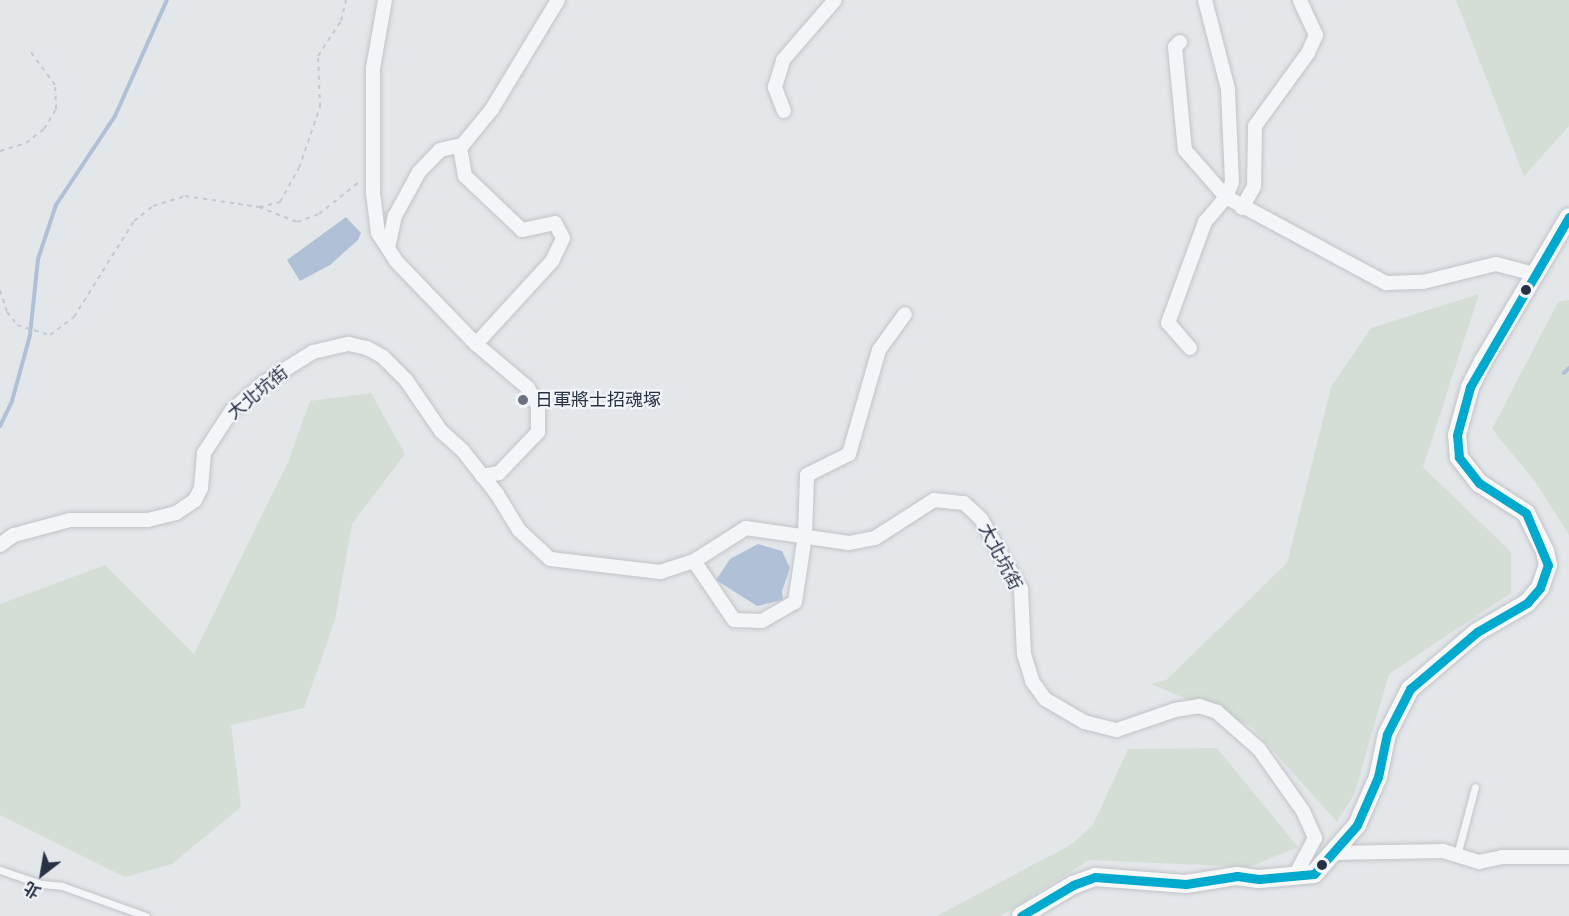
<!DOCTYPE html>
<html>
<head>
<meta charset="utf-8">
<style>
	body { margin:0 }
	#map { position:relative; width:1569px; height:916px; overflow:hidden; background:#e4e7ea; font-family:"Work Sans","Noto Sans TC",sans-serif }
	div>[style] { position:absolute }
	.green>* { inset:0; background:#d4ded5 }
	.water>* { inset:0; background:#b0c1d7 }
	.stream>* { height:4px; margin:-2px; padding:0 2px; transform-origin:2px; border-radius:2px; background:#b0c1d7 }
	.path>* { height:2px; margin-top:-1px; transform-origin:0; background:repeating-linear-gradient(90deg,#c5c8cd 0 4.5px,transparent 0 9px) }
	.roads { filter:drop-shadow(0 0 2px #c1c3c8) drop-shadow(0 0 2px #c1c3c8) }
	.lane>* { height:7px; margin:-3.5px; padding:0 3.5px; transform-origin:3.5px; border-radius:3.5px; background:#f4f5f7 }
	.street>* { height:14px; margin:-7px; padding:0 7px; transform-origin:7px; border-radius:7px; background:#f4f5f7 }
	.secondary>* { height:18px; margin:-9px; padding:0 9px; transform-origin:9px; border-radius:9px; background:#f8f8f8 }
	.bus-1>* { height:9px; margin:-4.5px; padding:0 4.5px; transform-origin:4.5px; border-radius:4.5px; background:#00a9ce }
	.dots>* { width:16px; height:16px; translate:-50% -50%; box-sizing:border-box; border:3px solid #f2f5f9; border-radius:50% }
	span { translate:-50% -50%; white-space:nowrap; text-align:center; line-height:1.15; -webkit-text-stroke:4.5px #f2f5f9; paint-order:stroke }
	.street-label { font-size:18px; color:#283146 }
	.poi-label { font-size:18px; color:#283146 }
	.left { translate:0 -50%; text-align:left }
	.north { position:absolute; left:12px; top:844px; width:60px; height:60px; -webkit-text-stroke:4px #f2f5f9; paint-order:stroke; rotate:211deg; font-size:16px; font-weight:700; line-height:24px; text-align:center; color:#283146 }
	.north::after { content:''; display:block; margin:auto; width:21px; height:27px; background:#283146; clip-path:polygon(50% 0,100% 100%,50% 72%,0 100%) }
</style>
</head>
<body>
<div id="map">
	<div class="green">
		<div style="clip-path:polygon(1456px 0,1569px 0,1569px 126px,1524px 176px)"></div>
		<div style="clip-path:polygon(1479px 294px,1423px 467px,1511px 552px,1511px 593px,1389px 674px,1354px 795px,1337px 822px,1251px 726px,1151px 684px,1166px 680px,1287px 563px,1331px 387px,1371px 328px)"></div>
		<div style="clip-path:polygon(1569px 300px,1569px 535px,1536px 483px,1492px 429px,1558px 302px)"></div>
		<div style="clip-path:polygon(371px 393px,405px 454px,352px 524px,335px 620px,304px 708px,231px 725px,241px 807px,172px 864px,125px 877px,0 815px,0 604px,105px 565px,194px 654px,288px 462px,310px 401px)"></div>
		<div style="clip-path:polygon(1217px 748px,1298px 847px,1249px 867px,1089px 860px,1001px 916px,937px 916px,1072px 844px,1093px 825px,1128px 749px)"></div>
	</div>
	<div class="water">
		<div style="clip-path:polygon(346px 217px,361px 233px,358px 240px,330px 265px,300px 281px,287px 260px)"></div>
		<div style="clip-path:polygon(758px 544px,782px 551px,790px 568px,782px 591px,783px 600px,757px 606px,716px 580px,730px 559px)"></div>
	</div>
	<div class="stream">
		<div style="left:1564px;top:373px;width:7px;rotate:-45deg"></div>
		<div style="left:0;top:426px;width:28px;rotate:-64deg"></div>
		<div style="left:12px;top:401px;width:68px;rotate:-74.7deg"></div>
		<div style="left:30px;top:335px;width:76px;rotate:-84deg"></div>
		<div style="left:38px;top:259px;width:57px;rotate:-71.6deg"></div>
		<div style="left:56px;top:205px;width:107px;rotate:-56.5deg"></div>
		<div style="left:115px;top:116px;width:127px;rotate:-65.9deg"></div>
	</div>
	<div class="path">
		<div style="left:0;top:151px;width:27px;rotate:-17deg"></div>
		<div style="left:26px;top:143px;width:23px;rotate:-38deg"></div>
		<div style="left:44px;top:129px;width:23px;rotate:-59deg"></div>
		<div style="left:56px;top:109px;width:24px;rotate:-92deg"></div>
		<div style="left:55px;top:85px;width:42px;rotate:-126.3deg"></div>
		<div style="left:259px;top:207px;width:41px;rotate:21.5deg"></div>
		<div style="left:297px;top:222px;width:23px;rotate:-20deg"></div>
		<div style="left:319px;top:214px;width:51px;rotate:-38.7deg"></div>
		<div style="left:0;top:290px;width:23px;rotate:72deg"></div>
		<div style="left:7px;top:312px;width:16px;rotate:52deg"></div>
		<div style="left:17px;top:325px;width:34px;rotate:17deg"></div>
		<div style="left:50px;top:335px;width:30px;rotate:-37deg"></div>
		<div style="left:74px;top:317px;width:113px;rotate:-58deg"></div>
		<div style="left:134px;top:221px;width:24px;rotate:-38deg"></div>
		<div style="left:153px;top:206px;width:34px;rotate:-17deg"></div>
		<div style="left:185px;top:196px;width:75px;rotate:8.5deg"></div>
		<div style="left:259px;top:207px;width:22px;rotate:-13deg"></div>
		<div style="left:280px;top:202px;width:39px;rotate:-61deg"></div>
		<div style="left:299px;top:168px;width:65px;rotate:-71deg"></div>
		<div style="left:320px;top:107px;width:51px;rotate:-92.2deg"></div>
		<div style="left:318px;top:56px;width:42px;rotate:-56.7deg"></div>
		<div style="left:341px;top:21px;width:22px;rotate:-77deg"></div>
	</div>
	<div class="roads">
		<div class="lane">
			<div style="left:1457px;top:855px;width:70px;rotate:-75.2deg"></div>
			<div style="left:0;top:870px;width:43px;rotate:18.9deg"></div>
			<div style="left:41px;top:884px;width:21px;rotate:5deg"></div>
			<div style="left:62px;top:886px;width:89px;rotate:19.7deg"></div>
		</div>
		<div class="street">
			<div style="left:385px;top:0;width:69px;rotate:100deg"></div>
			<div style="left:373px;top:68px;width:125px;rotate:90deg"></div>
			<div style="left:373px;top:193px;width:40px;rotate:82.9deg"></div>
			<div style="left:378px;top:233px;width:33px;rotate:57deg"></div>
			<div style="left:396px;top:261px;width:115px;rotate:46.1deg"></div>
			<div style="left:476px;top:344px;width:68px;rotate:40.2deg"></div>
			<div style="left:528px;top:388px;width:21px;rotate:61deg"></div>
			<div style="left:538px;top:406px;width:26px;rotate:90deg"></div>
			<div style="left:538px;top:432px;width:57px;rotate:133.6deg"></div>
			<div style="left:499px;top:473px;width:17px;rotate:170deg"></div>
			<div style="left:1180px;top:42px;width:7px;rotate:135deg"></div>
			<div style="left:1175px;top:47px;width:103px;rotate:84.5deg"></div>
			<div style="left:1185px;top:150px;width:62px;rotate:48.9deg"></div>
			<div style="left:1226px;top:197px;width:16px;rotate:-68deg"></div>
			<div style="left:1232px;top:182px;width:93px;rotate:-92.5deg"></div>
			<div style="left:1228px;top:89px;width:92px;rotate:-104.5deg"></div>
			<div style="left:784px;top:111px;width:26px;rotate:-111deg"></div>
			<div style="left:775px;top:87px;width:28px;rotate:-73deg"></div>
			<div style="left:783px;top:60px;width:79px;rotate:-49.1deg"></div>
			<div style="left:1242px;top:208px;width:25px;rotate:-61deg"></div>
			<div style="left:1254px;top:186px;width:60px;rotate:-89deg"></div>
			<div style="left:1255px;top:126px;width:90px;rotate:-54deg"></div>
			<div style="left:1308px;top:53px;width:20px;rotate:-66deg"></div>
			<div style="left:1316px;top:35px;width:38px;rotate:-115deg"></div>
			<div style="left:388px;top:248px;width:33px;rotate:-78deg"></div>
			<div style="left:395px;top:216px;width:50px;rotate:-61.4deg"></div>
			<div style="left:419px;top:172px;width:30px;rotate:-46deg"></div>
			<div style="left:440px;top:150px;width:23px;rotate:-13deg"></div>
			<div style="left:476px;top:344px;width:113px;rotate:-47.5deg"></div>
			<div style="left:552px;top:261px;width:25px;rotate:-64deg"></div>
			<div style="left:563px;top:238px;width:17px;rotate:-118deg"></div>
			<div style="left:555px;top:223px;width:34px;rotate:168deg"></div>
			<div style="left:522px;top:230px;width:79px;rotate:-136.5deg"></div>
			<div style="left:465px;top:176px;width:28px;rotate:-100deg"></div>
			<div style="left:460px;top:148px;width:50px;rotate:-50.6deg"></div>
			<div style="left:492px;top:109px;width:127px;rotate:-58.8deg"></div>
			<div style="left:1190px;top:348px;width:33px;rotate:-131deg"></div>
			<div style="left:1168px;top:323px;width:108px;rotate:-69.9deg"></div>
			<div style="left:1205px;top:222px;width:33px;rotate:-50deg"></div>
			<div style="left:1226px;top:197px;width:182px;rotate:28.3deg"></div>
			<div style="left:1386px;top:283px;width:37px;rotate:-2deg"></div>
			<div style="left:1423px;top:282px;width:75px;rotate:-13.9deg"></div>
			<div style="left:1496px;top:264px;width:40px;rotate:14.4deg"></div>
			<div style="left:0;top:545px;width:17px;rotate:-36deg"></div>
			<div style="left:14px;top:535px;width:58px;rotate:-15deg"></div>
			<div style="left:70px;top:520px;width:78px"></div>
			<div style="left:148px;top:520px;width:29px;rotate:-14deg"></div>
			<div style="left:176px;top:513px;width:23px;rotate:-34deg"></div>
			<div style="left:195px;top:500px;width:13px;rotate:-63deg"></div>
			<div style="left:201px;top:488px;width:35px;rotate:-85deg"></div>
			<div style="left:204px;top:453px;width:51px;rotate:-56.9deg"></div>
			<div style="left:232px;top:410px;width:43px;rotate:-40.3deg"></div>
			<div style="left:265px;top:382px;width:57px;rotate:-32deg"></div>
			<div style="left:313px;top:352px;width:37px;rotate:-13deg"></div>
			<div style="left:349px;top:344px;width:18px;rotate:13deg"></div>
			<div style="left:367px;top:348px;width:18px;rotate:29deg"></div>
			<div style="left:383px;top:357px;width:33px;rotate:45deg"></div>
			<div style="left:406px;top:380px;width:62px;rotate:55.5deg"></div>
			<div style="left:441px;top:431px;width:30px;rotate:42deg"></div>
			<div style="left:463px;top:451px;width:55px;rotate:51.7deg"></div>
			<div style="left:497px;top:494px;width:42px;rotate:58.6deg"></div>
			<div style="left:519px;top:530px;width:42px;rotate:43.1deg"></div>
			<div style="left:550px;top:559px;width:111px;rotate:6.7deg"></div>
			<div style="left:660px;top:572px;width:36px;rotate:-18deg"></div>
			<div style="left:694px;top:561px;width:62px;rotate:-32.4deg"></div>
			<div style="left:746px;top:528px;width:104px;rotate:8.3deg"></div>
			<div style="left:849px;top:543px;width:26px;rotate:-11deg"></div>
			<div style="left:875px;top:538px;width:70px;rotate:-32.8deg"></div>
			<div style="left:934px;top:500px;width:30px;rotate:6deg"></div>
			<div style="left:964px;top:503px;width:23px;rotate:43deg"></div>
			<div style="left:981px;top:519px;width:81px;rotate:60.3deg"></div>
			<div style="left:1021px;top:589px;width:65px;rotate:87.4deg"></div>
			<div style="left:1024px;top:654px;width:28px;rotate:73deg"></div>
			<div style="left:1032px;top:681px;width:22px;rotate:54deg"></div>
			<div style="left:1045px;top:699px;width:45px;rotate:30.5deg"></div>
			<div style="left:1084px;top:722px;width:34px;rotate:14deg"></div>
			<div style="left:1117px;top:730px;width:61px;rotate:-19deg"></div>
			<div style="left:1175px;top:710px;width:24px;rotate:-9deg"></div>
			<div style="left:1199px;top:706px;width:19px;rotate:18deg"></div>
			<div style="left:1217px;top:712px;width:56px;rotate:41.4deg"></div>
			<div style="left:1259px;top:749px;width:76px;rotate:54.6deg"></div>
			<div style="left:1303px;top:811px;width:30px;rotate:66deg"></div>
			<div style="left:1315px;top:838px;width:43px;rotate:117.8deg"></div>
			<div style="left:694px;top:561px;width:71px;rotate:55.9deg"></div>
			<div style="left:734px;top:620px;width:28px;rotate:2deg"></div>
			<div style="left:762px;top:621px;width:38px;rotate:-30deg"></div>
			<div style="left:795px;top:602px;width:67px;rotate:-81.4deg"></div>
			<div style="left:805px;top:536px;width:61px;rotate:-88.1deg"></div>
			<div style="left:807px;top:475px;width:47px;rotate:-26.6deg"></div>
			<div style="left:849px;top:454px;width:108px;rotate:-73.9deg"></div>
			<div style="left:879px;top:350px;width:44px;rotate:-54.2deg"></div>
			<div style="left:1334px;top:853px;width:109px;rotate:-1.1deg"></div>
			<div style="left:1443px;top:851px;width:38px;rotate:17deg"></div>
			<div style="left:1479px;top:862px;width:24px;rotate:-12deg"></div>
			<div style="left:1502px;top:857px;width:67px"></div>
		</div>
		<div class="secondary">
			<div style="left:1021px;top:916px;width:61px;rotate:-30.8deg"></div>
			<div style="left:1073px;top:885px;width:23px;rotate:-20deg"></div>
			<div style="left:1095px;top:877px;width:91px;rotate:4.4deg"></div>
			<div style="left:1186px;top:884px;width:52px;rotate:-8.9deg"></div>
			<div style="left:1237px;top:876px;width:22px;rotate:8deg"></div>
			<div style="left:1259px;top:879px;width:55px;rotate:-5.2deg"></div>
			<div style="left:1314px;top:874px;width:65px;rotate:-48.7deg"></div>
			<div style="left:1357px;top:825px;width:52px;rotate:-66.4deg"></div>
			<div style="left:1378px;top:777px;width:44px;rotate:-78.2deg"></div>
			<div style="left:1387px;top:734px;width:51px;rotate:-62.9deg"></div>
			<div style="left:1410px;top:689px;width:88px;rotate:-40.4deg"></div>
			<div style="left:1477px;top:632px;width:58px;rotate:-30.1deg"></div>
			<div style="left:1527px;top:603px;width:20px;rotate:-49deg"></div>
			<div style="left:1540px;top:588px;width:24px;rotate:-71deg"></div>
			<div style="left:1548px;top:565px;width:14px;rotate:-102deg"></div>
			<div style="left:1545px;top:551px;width:42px;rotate:-116.6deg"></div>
			<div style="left:1526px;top:513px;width:56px;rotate:-147.4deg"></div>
			<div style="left:1479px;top:483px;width:33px;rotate:-128deg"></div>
			<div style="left:1459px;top:457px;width:22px;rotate:-95deg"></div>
			<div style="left:1457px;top:435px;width:50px;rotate:-74.8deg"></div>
			<div style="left:1470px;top:387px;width:30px;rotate:-63deg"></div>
			<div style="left:1484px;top:360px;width:166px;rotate:-59.3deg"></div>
		</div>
	</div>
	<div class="bus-1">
		<div style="left:1021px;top:916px;width:61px;rotate:-30.8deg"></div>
		<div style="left:1073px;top:885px;width:23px;rotate:-20deg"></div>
		<div style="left:1095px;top:877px;width:91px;rotate:4.4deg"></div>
		<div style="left:1186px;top:884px;width:52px;rotate:-8.9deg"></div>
		<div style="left:1237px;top:876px;width:22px;rotate:8deg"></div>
		<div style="left:1259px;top:879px;width:55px;rotate:-5.2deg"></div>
		<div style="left:1314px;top:874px;width:65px;rotate:-48.7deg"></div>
		<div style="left:1357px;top:825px;width:52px;rotate:-66.4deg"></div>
		<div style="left:1378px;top:777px;width:44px;rotate:-78.2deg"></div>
		<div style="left:1387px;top:734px;width:51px;rotate:-62.9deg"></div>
		<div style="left:1410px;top:689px;width:88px;rotate:-40.4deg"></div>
		<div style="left:1477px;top:632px;width:58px;rotate:-30.1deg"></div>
		<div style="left:1527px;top:603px;width:20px;rotate:-49deg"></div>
		<div style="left:1540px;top:588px;width:24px;rotate:-71deg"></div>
		<div style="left:1548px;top:565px;width:56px;rotate:-112.9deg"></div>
		<div style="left:1526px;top:513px;width:56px;rotate:-147.4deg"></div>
		<div style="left:1479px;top:483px;width:33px;rotate:-128deg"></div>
		<div style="left:1459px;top:457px;width:22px;rotate:-95deg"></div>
		<div style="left:1457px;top:435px;width:50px;rotate:-74.8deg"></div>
		<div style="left:1470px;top:387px;width:197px;rotate:-59.8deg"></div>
	</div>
	<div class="dots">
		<div style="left:1526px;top:290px;background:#283146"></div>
		<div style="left:523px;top:400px;background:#6a717f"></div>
		<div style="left:1322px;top:865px;background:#283146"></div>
	</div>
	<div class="street-label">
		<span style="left:258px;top:393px;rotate:-39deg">大北坑街</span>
		<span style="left:1000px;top:557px;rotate:63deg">大北坑街</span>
	</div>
	<div class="poi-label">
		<span class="left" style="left:535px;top:400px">日軍將士招魂塚</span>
	</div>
	<div class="north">北</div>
</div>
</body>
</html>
